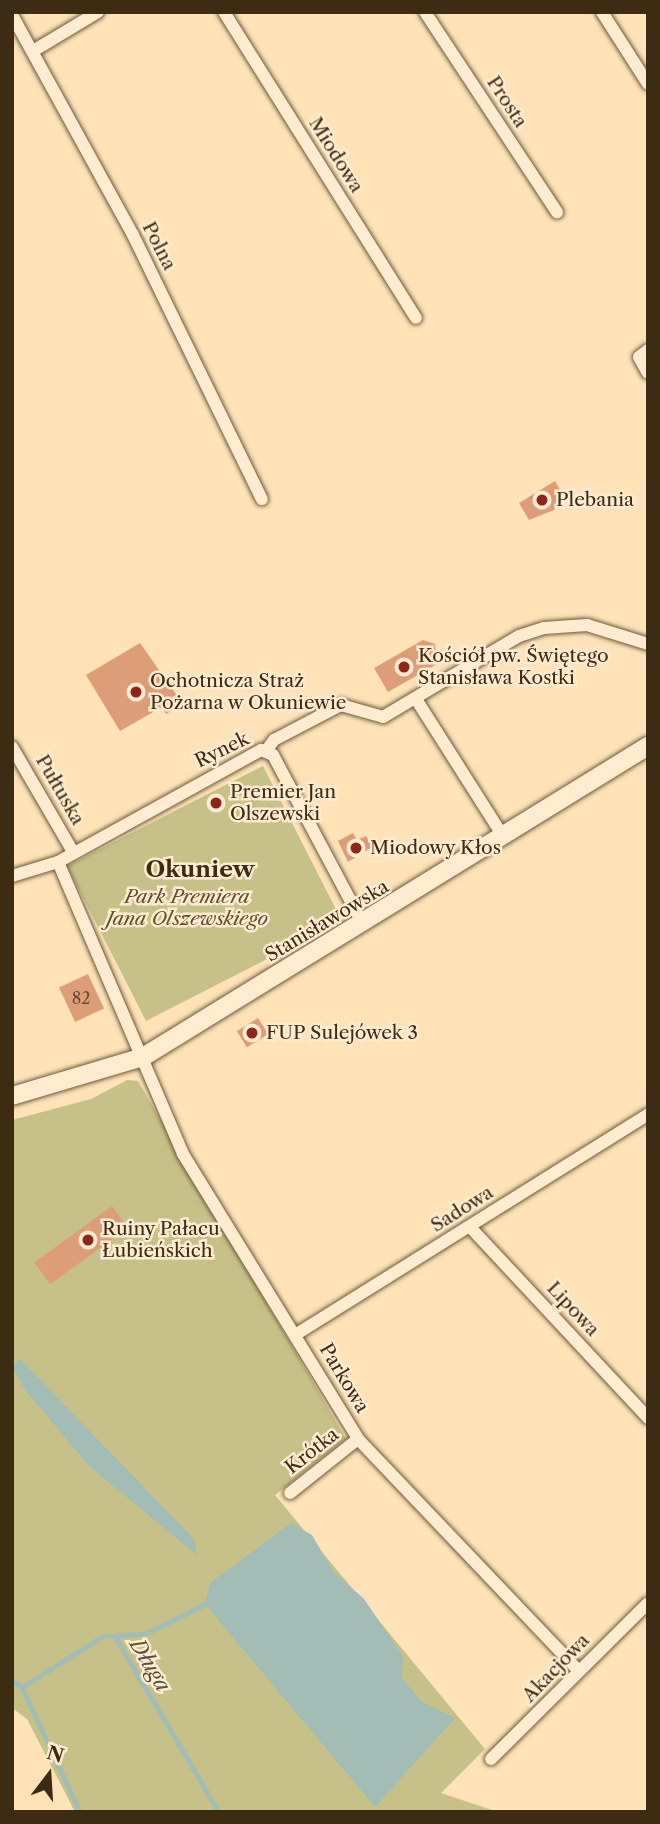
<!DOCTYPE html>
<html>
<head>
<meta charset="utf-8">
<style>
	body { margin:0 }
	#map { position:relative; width:660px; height:1824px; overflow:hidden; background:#ffe2b7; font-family:"Libre Caslon Text",serif }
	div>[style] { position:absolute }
	.green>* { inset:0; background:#c7c189; transform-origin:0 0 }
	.water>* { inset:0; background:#a1bdb5 }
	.stream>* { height:4.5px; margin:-2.25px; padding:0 2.25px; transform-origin:2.25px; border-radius:2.25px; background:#a1bdb5 }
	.building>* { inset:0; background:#dd9d79; transform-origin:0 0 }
	.roads { filter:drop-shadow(0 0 2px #6e593c) drop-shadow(0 0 2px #6e593c) }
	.minor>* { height:12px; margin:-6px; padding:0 6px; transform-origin:6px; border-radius:6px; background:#ffecd0 }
	.secondary>* { height:18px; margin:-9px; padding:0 9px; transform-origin:9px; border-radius:9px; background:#ffecd0 }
	.dots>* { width:19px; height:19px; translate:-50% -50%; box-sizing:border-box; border:4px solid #ffecd0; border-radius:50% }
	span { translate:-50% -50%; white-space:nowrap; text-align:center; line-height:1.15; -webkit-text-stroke:5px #ffecd0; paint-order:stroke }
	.number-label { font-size:16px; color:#66482c }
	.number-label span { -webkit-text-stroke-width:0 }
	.street-label { font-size:19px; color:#3e2b13 }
	.poi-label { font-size:19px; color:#3e2b13 }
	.left { translate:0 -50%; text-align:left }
	.park-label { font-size:19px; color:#605030; font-style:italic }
	.water-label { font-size:21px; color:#57503c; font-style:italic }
	.quarter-label { font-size:23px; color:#3e2b13; font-weight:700 }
	.frame { position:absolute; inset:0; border:14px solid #3e2b13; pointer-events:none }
	.north { position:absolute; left:14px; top:1740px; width:70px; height:70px; -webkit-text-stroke:5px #ffecd0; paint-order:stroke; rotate:17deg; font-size:19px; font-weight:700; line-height:28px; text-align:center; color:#3e2b13 }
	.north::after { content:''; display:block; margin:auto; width:24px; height:32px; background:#3e2b13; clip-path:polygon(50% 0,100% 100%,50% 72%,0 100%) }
</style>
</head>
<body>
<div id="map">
	<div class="green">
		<div style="left:263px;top:766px;width:174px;height:220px;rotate:63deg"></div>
		<div style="clip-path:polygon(127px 1080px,138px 1081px,346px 1439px,275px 1495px,485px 1749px,441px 1793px,498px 1812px,75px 1812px,27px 1719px,12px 1708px,12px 1120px,91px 1099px)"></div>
	</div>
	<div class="water">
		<div style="clip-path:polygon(19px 1358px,194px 1539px,197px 1555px,90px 1467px,26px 1391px,13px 1369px)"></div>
		<div style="clip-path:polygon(291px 1523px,312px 1535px,333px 1571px,364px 1599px,403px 1656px,402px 1678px,422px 1702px,455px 1718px,375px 1807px,205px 1604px,210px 1583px)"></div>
	</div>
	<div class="stream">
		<div style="left:115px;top:1636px;width:32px;rotate:-5deg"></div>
		<div style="left:147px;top:1633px;width:65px;rotate:-26.6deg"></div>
		<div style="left:12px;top:1681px;width:12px;rotate:31deg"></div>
		<div style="left:22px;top:1687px;width:96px;rotate:-32.2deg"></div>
		<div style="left:103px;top:1636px;width:12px"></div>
		<div style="left:115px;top:1636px;width:204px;rotate:59.4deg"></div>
		<div style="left:22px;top:1687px;width:138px;rotate:65.1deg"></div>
		<div style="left:461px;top:1812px;width:1px"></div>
	</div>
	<div class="building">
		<div style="clip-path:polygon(555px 481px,565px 498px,554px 510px,529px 520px,519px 503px)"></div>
		<div style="clip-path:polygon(423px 640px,435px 644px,437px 664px,388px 692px,374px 668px)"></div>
		<div style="clip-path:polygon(140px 643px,183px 704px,166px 714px,162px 707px,120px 731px,86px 675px)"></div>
		<div style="clip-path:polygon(353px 833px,357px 840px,366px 836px,372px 847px,348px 862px,338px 841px)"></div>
		<div style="left:88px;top:974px;width:38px;height:32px;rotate:65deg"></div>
		<div style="left:258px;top:1018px;width:19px;height:25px;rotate:58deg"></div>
		<div style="left:112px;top:1206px;width:27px;height:96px;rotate:54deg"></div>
	</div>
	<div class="roads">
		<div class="minor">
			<div style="left:224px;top:12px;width:361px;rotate:57.9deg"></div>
			<div style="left:425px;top:12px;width:240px;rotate:56.6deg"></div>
			<div style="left:602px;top:12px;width:85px;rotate:57.4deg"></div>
			<div style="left:12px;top:15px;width:251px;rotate:61.2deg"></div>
			<div style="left:133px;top:235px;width:294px;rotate:64deg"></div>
			<div style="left:33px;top:51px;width:76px;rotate:-31deg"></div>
			<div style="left:648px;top:350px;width:11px;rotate:142deg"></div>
			<div style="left:639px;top:357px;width:18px;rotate:61deg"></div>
			<div style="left:416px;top:699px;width:162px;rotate:57.6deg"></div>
			<div style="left:12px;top:747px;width:121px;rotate:59.8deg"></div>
			<div style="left:266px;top:751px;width:14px;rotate:-54deg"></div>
			<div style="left:274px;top:740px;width:76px;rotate:-27.6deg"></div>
			<div style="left:341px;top:705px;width:44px;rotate:15.9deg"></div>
			<div style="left:383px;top:717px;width:158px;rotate:-30.8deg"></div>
			<div style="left:519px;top:636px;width:26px;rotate:-18deg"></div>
			<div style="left:544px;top:628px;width:43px;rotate:-4deg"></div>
			<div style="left:587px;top:625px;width:64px;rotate:17.3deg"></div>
			<div style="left:58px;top:862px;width:318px;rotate:66.8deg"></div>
			<div style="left:183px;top:1154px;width:334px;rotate:58.4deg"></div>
			<div style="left:358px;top:1439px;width:320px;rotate:46.4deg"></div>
			<div style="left:12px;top:876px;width:48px;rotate:-16.9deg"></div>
			<div style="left:58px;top:862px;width:232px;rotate:-28.9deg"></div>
			<div style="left:261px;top:750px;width:13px;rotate:23deg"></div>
			<div style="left:273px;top:755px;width:191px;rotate:62deg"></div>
			<div style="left:470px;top:1227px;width:261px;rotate:47deg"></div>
			<div style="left:295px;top:1335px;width:416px;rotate:-32deg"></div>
			<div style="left:290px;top:1493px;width:87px;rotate:-38.5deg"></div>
			<div style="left:491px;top:1759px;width:221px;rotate:-44.8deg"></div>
		</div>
		<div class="secondary">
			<div style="left:12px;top:1096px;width:137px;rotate:-16.6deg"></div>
			<div style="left:143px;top:1057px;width:593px;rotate:-31.63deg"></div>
		</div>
	</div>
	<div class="dots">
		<div style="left:542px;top:500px;background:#8f2418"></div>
		<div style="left:404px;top:667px;background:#8f2418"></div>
		<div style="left:136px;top:692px;background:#8f2418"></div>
		<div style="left:216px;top:803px;background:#8f2418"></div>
		<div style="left:356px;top:848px;background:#8f2418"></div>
		<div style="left:252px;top:1033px;background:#8f2418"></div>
		<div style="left:88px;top:1240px;background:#8f2418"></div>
	</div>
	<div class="number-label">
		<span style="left:81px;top:998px">82</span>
	</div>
	<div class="street-label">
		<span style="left:507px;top:102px;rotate:57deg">Prosta</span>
		<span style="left:336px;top:155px;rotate:58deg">Miodowa</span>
		<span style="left:159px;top:246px;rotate:63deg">Polna</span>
		<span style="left:222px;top:750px;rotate:-26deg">Rynek</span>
		<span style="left:60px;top:790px;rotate:60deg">Pułtuska</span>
		<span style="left:327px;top:921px;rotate:-31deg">Stanisławowska</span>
		<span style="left:462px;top:1209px;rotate:-32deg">Sadowa</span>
		<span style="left:573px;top:1309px;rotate:47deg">Lipowa</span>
		<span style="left:344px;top:1378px;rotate:59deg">Parkowa</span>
		<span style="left:312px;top:1451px;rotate:-38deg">Krótka</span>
		<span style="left:556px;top:1668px;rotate:-46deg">Akacjowa</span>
	</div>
	<div class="poi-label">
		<span class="left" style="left:556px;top:500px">Plebania</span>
		<span class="left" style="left:418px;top:667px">Kościół pw. Świętego<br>Stanisława Kostki</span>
		<span class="left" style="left:150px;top:692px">Ochotnicza Straż<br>Pożarna w Okuniewie</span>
		<span class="left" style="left:230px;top:803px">Premier Jan<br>Olszewski</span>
		<span class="left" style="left:370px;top:848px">Miodowy Kłos</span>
		<span class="left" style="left:266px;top:1033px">FUP Sulejówek 3</span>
		<span class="left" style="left:102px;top:1240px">Ruiny Pałacu<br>Łubieńskich</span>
	</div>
	<div class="park-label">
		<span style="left:187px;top:908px">Park Premiera<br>Jana Olszewskiego</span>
	</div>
	<div class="water-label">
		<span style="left:150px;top:1665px;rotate:59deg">Długa</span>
	</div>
	<div class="quarter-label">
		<span style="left:200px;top:869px">Okuniew</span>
	</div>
	<div class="frame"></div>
	<div class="north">N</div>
</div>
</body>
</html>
